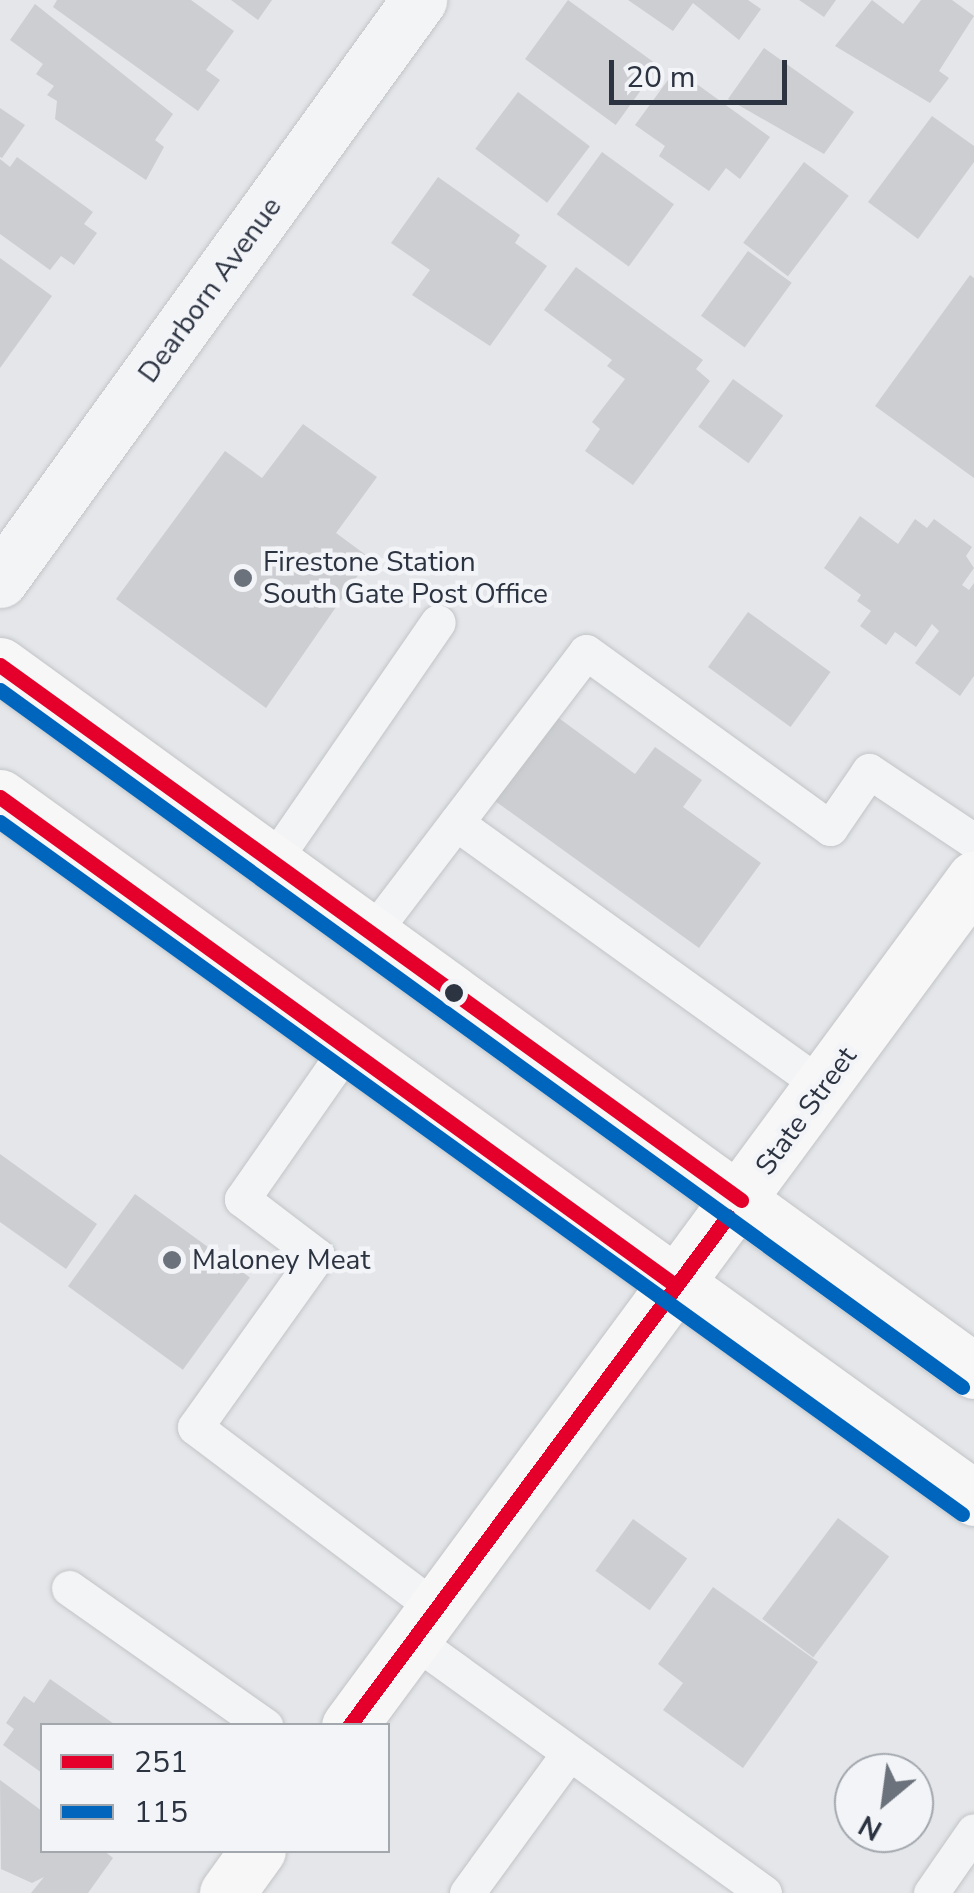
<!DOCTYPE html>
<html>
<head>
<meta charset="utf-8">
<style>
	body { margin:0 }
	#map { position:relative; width:974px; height:1893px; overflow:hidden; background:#e4e6e9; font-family:"Nunito Sans",sans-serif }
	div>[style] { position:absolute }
	.building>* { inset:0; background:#ccced1; transform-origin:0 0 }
	.roads { filter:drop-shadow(0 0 2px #c2c4c7) drop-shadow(0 0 2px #c2c4c7) }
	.service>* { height:35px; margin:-17.5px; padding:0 17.5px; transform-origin:17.5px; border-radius:17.5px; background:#f3f4f5 }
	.minor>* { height:55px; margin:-27.5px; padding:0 27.5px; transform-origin:27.5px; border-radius:27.5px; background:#f3f4f5 }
	.secondary>* { height:55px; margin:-27.5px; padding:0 27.5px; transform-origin:27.5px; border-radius:27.5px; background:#f7f7f7 }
	.primary>* { height:55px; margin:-27.5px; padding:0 27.5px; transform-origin:27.5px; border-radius:27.5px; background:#f7f7f7 }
	.bus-1>* { height:15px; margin:-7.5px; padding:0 7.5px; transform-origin:7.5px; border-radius:7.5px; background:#e4002b }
	.bus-2>* { height:15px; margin:-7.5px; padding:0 7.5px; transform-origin:7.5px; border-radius:7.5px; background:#0065bd }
	.dots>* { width:28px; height:28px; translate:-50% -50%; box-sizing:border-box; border:5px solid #f2f4f7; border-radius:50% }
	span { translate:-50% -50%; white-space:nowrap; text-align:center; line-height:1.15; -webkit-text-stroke:9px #f2f4f7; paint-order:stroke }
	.street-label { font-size:28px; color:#2c3341 }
	.poi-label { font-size:28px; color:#2c3341 }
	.left { translate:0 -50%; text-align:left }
	.legend { position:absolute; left:40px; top:1723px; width:350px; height:130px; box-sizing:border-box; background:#f2f4f7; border:2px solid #a3a7ae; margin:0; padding:12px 18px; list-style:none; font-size:30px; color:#2c3341 }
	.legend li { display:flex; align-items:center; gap:20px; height:50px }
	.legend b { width:50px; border:2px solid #a3a7ae }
	.north { position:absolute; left:834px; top:1753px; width:100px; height:100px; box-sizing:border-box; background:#f2f4f7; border:2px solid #a3a7ae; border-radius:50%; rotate:209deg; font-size:28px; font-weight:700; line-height:40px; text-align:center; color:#2c3341 }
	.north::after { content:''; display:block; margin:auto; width:35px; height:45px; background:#6c727c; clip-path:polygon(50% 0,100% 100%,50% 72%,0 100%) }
	.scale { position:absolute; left:609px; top:60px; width:178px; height:45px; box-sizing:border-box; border:5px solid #2c3341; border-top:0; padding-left:12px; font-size:30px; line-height:35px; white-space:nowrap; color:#2c3341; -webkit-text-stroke:8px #f2f4f7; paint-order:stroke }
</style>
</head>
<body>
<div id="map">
	<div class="building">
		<div style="clip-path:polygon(57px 0,191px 0,234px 31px,206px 70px,220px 80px,198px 111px,53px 7px)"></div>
		<div style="clip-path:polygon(231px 0,272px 0,258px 20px)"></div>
		<div style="left:568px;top:0;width:112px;height:73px;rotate:36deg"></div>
		<div style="clip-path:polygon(628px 0,748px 0,761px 9px,739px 40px,693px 3px,673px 31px)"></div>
		<div style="clip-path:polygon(799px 0,836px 0,824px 17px)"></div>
		<div style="clip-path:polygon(872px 0,903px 24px,921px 0,952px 0,974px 16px,939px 71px,949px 78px,930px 103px,835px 46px)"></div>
		<div style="clip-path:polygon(35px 4px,173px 114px,155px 140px,164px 147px,146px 180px,55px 119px,57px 101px,47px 95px,54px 86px,36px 74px,43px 64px,10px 40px)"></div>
		<div style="clip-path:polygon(764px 48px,854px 112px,824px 154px,728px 99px)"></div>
		<div style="clip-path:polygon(676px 69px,770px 137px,740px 179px,726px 168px,709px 191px,659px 156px,665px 146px,635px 125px)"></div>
		<div style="left:518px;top:92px;width:90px;height:71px;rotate:37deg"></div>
		<div style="clip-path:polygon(0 108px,25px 125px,2px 158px,0 157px)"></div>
		<div style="clip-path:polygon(932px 116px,974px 146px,974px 162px,918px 239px,868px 202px)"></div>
		<div style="left:602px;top:152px;width:89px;height:77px;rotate:36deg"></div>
		<div style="clip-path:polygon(17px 157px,93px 212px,84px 224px,97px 233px,74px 265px,61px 256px,50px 270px,0 234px,0 159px,10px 167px)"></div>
		<div style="left:804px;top:162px;width:56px;height:101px;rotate:37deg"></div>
		<div style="clip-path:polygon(438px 177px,520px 235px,515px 243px,547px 266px,490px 346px,412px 295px,430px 270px,391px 243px)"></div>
		<div style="left:748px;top:251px;width:54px;height:80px;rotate:36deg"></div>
		<div style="clip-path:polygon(0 258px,52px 296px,0 368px)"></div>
		<div style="clip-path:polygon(576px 267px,703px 360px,696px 369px,710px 381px,633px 485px,585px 451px,600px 429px,592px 422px,625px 379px,607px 366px,612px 360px,544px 310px)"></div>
		<div style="clip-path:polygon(970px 275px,974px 278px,974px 478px,875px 406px)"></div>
		<div style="left:733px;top:379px;width:62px;height:59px;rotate:36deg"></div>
		<div style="clip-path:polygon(303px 424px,377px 477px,336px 533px,370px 558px,266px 708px,116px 599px,225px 451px,262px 478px)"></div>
		<div style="clip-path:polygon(860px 516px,898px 544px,915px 519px,927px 528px,934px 519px,972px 547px,966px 556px,974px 568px,962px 585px,969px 590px,974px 583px,974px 676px,960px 696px,915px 663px,939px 631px,932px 624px,916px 647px,895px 632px,886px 645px,860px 626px,871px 611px,857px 601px,861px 595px,824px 568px)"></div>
		<div style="left:748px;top:612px;width:102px;height:68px;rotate:36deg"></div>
		<div style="clip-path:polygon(556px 716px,635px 774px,655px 747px,702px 780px,683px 807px,761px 863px,699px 948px,495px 801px)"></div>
		<div style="clip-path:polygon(0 1154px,97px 1224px,66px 1269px,0 1222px)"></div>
		<div style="left:135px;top:1194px;width:142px;height:114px;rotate:36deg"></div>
		<div style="left:838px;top:1518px;width:64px;height:126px;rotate:37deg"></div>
		<div style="left:633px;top:1519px;width:67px;height:64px;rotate:36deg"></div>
		<div style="clip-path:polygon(713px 1587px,818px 1662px,743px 1768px,663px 1710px,683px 1683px,658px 1664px)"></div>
		<div style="clip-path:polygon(50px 1679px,117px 1726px,42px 1726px,42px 1773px,3px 1745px,14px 1729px,6px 1723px,24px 1696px,34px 1703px)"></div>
		<div style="clip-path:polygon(0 1780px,42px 1811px,42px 1850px,103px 1850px,113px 1858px,88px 1893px,31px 1893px,44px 1877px,32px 1883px,1px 1869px)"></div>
	</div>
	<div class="roads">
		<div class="service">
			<div style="left:456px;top:823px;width:453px;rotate:35.7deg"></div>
			<div style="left:273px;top:861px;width:290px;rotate:-55.4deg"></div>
			<div style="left:372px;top:933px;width:353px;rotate:-52.7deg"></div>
			<div style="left:586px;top:652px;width:301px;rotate:35.8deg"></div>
			<div style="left:830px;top:828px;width:69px;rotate:-55.6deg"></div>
			<div style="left:869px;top:771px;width:126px;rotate:33.7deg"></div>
			<div style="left:346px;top:1050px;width:182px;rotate:124.9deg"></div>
			<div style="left:242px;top:1199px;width:94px;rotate:37.2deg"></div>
			<div style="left:317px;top:1256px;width:210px;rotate:125.5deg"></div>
			<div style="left:195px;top:1427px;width:301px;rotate:37deg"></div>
			<div style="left:69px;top:1588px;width:240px;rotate:35.1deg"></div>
			<div style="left:412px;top:1639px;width:434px;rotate:35.8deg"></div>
			<div style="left:467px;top:1893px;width:170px;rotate:-53.9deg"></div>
			<div style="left:931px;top:1893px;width:75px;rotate:-55.3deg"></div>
		</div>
		<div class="minor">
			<div style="left:0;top:580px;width:716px;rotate:-54.16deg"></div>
		</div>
		<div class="secondary">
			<div style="left:349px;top:1726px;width:1053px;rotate:-53.58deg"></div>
			<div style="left:227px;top:1893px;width:53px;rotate:-54.2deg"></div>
		</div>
		<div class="primary">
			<div style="left:0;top:665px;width:1203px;rotate:35.94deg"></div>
			<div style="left:0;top:797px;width:1200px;rotate:35.74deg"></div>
		</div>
	</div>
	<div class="bus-1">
		<div style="left:0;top:665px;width:914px;rotate:35.83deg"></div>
		<div style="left:0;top:797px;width:829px;rotate:35.87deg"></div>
		<div style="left:349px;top:1726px;width:635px;rotate:-53.38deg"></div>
	</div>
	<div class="bus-2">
		<div style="left:0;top:690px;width:1188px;rotate:35.92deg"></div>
		<div style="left:0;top:822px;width:1185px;rotate:35.73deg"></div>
	</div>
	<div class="dots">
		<div style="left:243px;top:578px;background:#6c727c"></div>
		<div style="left:454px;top:993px;background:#2c3341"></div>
		<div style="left:172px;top:1260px;background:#6c727c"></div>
	</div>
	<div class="street-label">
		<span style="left:210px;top:290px;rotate:-54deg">Dearborn Avenue</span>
		<span style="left:806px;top:1111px;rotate:-54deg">State Street</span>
	</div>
	<div class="poi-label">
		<span class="left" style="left:263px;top:578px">Firestone Station<br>South Gate Post Office</span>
		<span class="left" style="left:192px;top:1260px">Maloney Meat</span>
	</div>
	<ul class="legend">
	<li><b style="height:12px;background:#e4002b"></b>251</li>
	<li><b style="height:12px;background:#0065bd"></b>115</li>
	</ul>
	<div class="north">N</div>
	<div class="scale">20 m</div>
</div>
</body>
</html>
